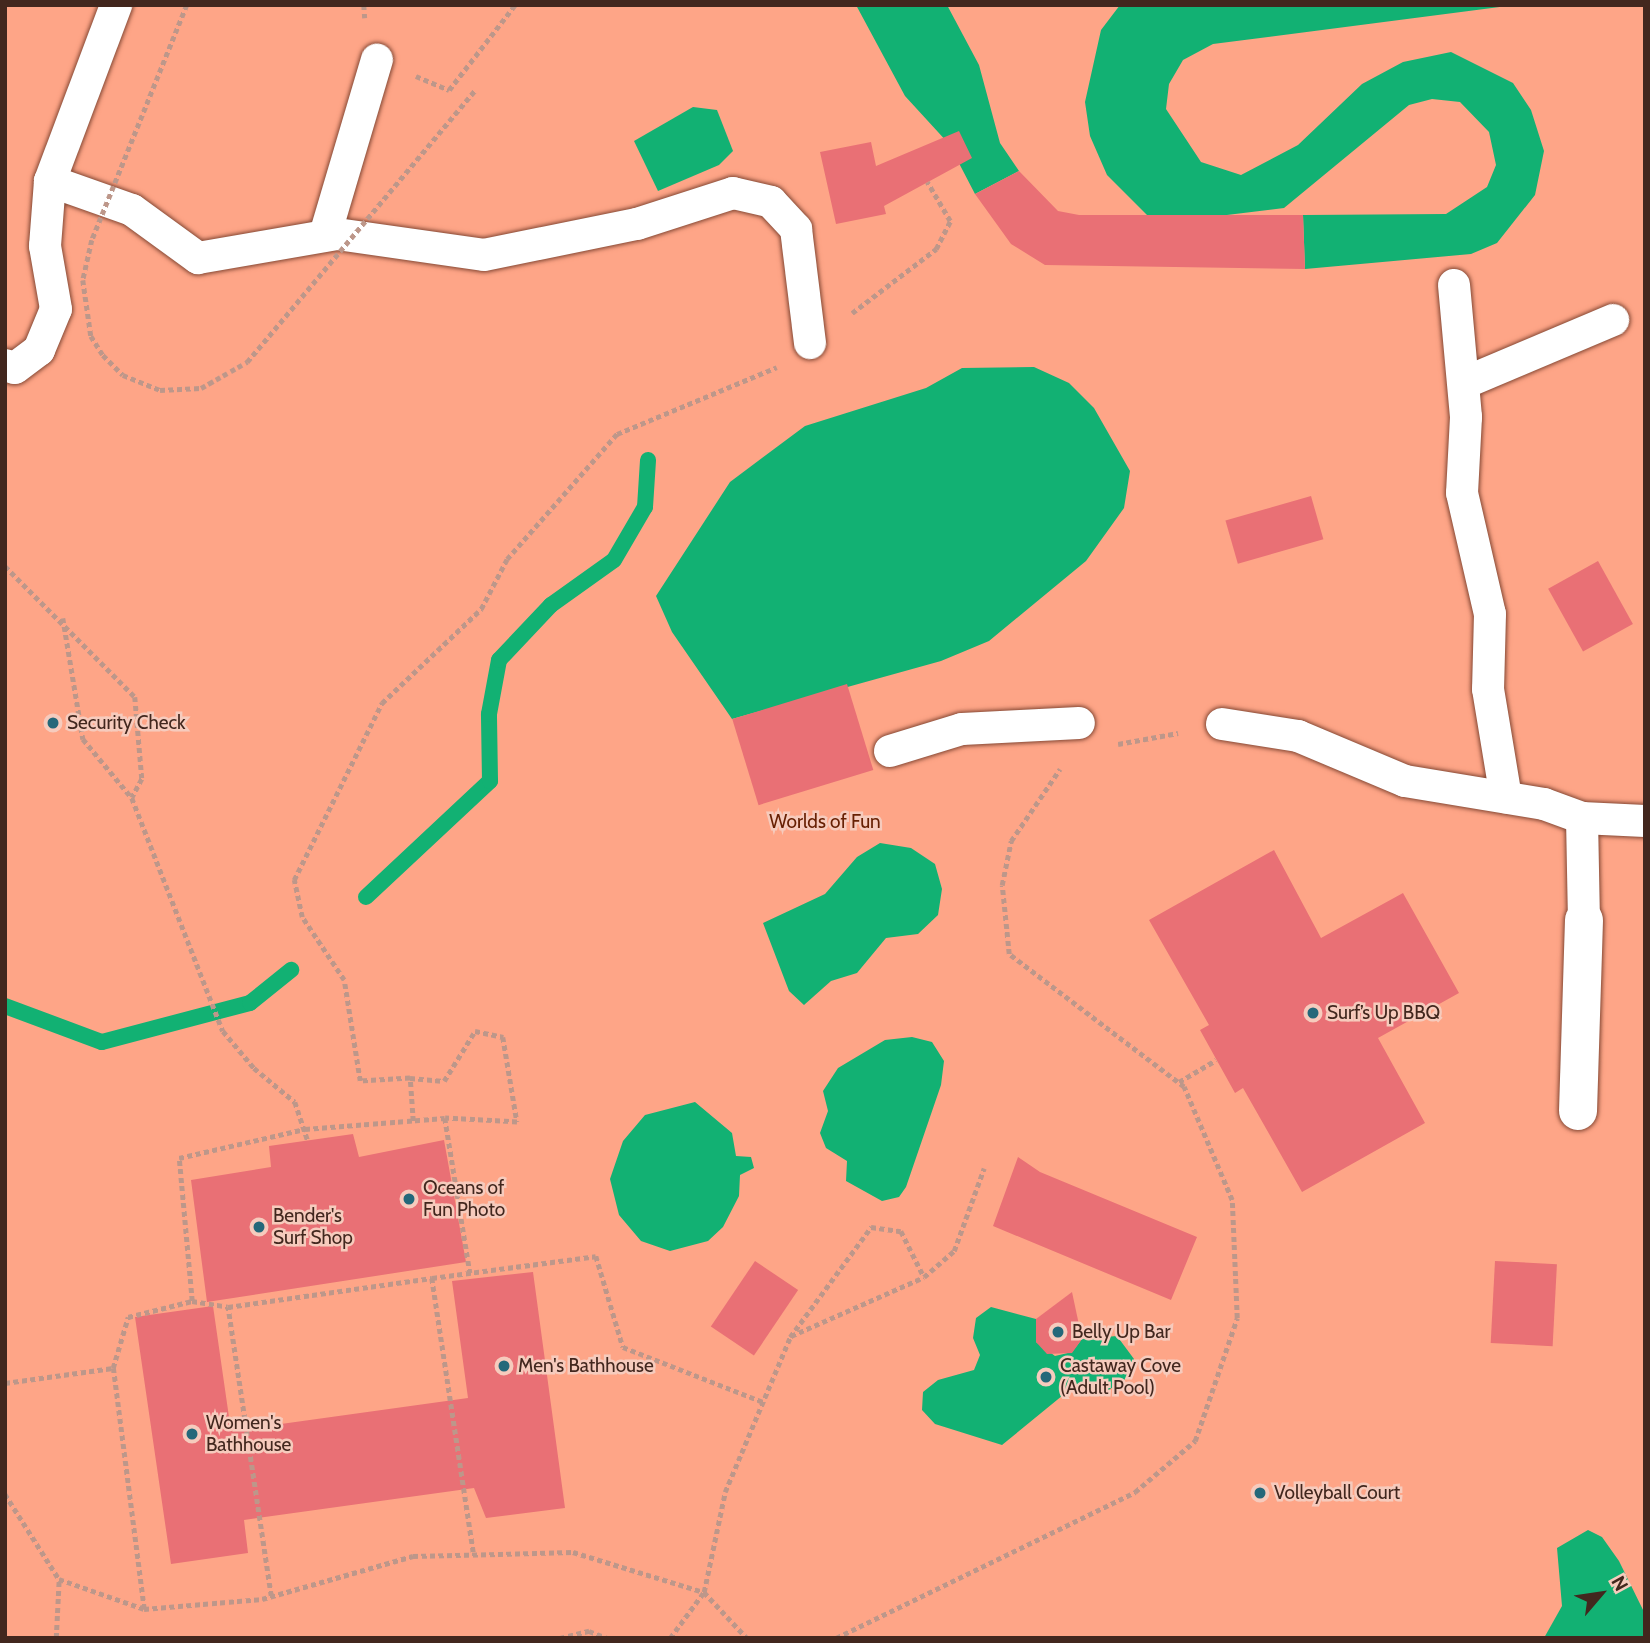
<!DOCTYPE html>
<html>
<head>
<meta charset="utf-8">
<style>
	body { margin:0 }
	#map { position:relative; width:1650px; height:1643px; overflow:hidden; background:#f6cbbd; font-family:Cabin,sans-serif }
	div>[style] { position:absolute }
	.green>* { inset:0; background:#fea587; transform-origin:0 0 }
	.water>* { inset:0; background:#12b173 }
	.stream>* { height:16px; margin:-8px; padding:0 8px; transform-origin:8px; border-radius:8px; background:#12b173 }
	.building>* { inset:0; background:#e97075; transform-origin:0 0 }
	.path>* { height:4.5px; margin-top:-2.25px; transform-origin:0; background:repeating-linear-gradient(90deg,#bd978a 0 5px,transparent 0 8.5px) }
	.roads { filter:drop-shadow(0 0 2px #854935) drop-shadow(0 0 2px #854935) }
	.lane>* { height:32px; margin:-16px; padding:0 16px; transform-origin:16px; border-radius:16px; background:#fff }
	.street>* { height:38px; margin:-19px; padding:0 19px; transform-origin:19px; border-radius:19px; background:#fff }
	.path-bridge>* { height:4.5px; margin-top:-2.25px; transform-origin:0; background:repeating-linear-gradient(90deg,#bd978a 0 5px,transparent 0 8.5px) }
	.dots>* { width:19px; height:19px; translate:-50% -50%; box-sizing:border-box; border:4px solid #f6cbbd; border-radius:50% }
	span { translate:-50% -50%; white-space:nowrap; text-align:center; line-height:1.15; -webkit-text-stroke:5px #f6cbbd; paint-order:stroke }
	.poi-label { font-size:19px; color:#42271e }
	.left { translate:0 -50%; text-align:left }
	.park-label { font-size:19px; color:#672003 }
	.frame { position:absolute; inset:0; border:7px solid #42271e; pointer-events:none }
	.north { position:absolute; left:1566px; top:1559px; width:70px; height:70px; -webkit-text-stroke:5px #f6cbbd; paint-order:stroke; rotate:61deg; font-size:19px; font-weight:700; line-height:28px; text-align:center; color:#42271e }
	.north::after { content:''; display:block; margin:auto; width:24px; height:32px; background:#42271e; clip-path:polygon(50% 0,100% 100%,50% 72%,0 100%) }
</style>
</head>
<body>
<div id="map">
	<div class="green">
		<div style="left:5px;top:5px;width:1640px;height:1633px"></div>
	</div>
	<div class="water">
		<div style="clip-path:polygon(856px 5px,947px 5px,979px 65px,1000px 143px,1019px 171px,975px 194px,949px 144px,905px 96px)"></div>
		<div style="clip-path:polygon(1120px 5px,1515px 5px,1213px 44px,1183px 60px,1169px 84px,1166px 109px,1201px 162px,1241px 175px,1298px 145px,1362px 84px,1403px 62px,1451px 52px,1513px 83px,1531px 110px,1544px 151px,1535px 195px,1497px 243px,1471px 254px,1305px 269px,1303px 215px,1446px 214px,1487px 187px,1496px 165px,1489px 132px,1460px 102px,1432px 99px,1409px 105px,1284px 208px,1194px 219px,1149px 217px,1107px 175px,1090px 136px,1085px 102px,1101px 30px)"></div>
		<div style="clip-path:polygon(693px 107px,717px 110px,733px 151px,719px 165px,658px 191px,634px 141px)"></div>
		<div style="clip-path:polygon(1034px 367px,1069px 383px,1094px 408px,1130px 471px,1124px 508px,1086px 561px,989px 641px,941px 661px,732px 719px,672px 632px,656px 596px,730px 482px,805px 426px,926px 388px,962px 368px)"></div>
		<div style="clip-path:polygon(880px 843px,911px 848px,935px 864px,942px 889px,938px 915px,918px 934px,886px 938px,857px 973px,831px 981px,804px 1005px,789px 991px,763px 923px,825px 894px,857px 857px)"></div>
		<div style="clip-path:polygon(912px 1037px,932px 1042px,944px 1061px,941px 1085px,906px 1187px,899px 1197px,882px 1201px,846px 1181px,847px 1161px,826px 1148px,820px 1133px,828px 1111px,823px 1091px,838px 1068px,885px 1040px)"></div>
		<div style="clip-path:polygon(695px 1102px,732px 1133px,736px 1156px,751px 1157px,754px 1168px,740px 1175px,739px 1196px,723px 1227px,708px 1241px,670px 1251px,641px 1241px,619px 1215px,610px 1179px,623px 1141px,645px 1115px)"></div>
		<div style="clip-path:polygon(991px 1307px,1036px 1319px,1036px 1342px,1055px 1356px,1072px 1352px,1082px 1339px,1117px 1336px,1134px 1359px,1133px 1374px,1107px 1391px,1068px 1391px,1002px 1445px,935px 1424px,922px 1410px,923px 1392px,938px 1380px,974px 1370px,980px 1355px,973px 1338px,976px 1318px)"></div>
		<div style="clip-path:polygon(1588px 1530px,1602px 1537px,1619px 1561px,1645px 1614px,1645px 1638px,1544px 1638px,1562px 1606px,1557px 1548px)"></div>
	</div>
	<div class="stream">
		<div style="left:366px;top:897px;width:170px;rotate:-43.1deg"></div>
		<div style="left:490px;top:781px;width:67px;rotate:-90.9deg"></div>
		<div style="left:489px;top:714px;width:55px;rotate:-79.5deg"></div>
		<div style="left:499px;top:660px;width:76px;rotate:-46.6deg"></div>
		<div style="left:551px;top:605px;width:77px;rotate:-35.5deg"></div>
		<div style="left:614px;top:560px;width:61px;rotate:-59.7deg"></div>
		<div style="left:645px;top:507px;width:47px;rotate:-86.3deg"></div>
		<div style="left:5px;top:1006px;width:103px;rotate:20.4deg"></div>
		<div style="left:102px;top:1042px;width:153px;rotate:-14.8deg"></div>
		<div style="left:250px;top:1003px;width:53px;rotate:-38.8deg"></div>
	</div>
	<div class="building">
		<div style="clip-path:polygon(959px 131px,972px 158px,884px 206px,886px 214px,836px 224px,820px 152px,871px 142px,876px 166px)"></div>
		<div style="clip-path:polygon(1019px 171px,1058px 211px,1079px 215px,1303px 215px,1305px 269px,1045px 265px,1011px 244px,975px 194px)"></div>
		<div style="left:1311px;top:496px;width:45px;height:89px;rotate:74deg"></div>
		<div style="left:1598px;top:561px;width:72px;height:57px;rotate:61deg"></div>
		<div style="left:847px;top:684px;width:90px;height:120px;rotate:73deg"></div>
		<div style="clip-path:polygon(1274px 850px,1321px 938px,1403px 893px,1459px 993px,1378px 1038px,1425px 1123px,1302px 1192px,1243px 1088px,1235px 1093px,1200px 1030px,1209px 1025px,1149px 920px)"></div>
		<div style="clip-path:polygon(353px 1134px,359px 1157px,444px 1140px,466px 1262px,207px 1302px,191px 1180px,271px 1167px,269px 1146px)"></div>
		<div style="clip-path:polygon(1018px 1157px,1040px 1172px,1197px 1237px,1171px 1300px,993px 1226px)"></div>
		<div style="left:755px;top:1261px;width:52px;height:79px;rotate:34deg"></div>
		<div style="left:1495px;top:1261px;width:62px;height:82px;rotate:3deg"></div>
		<div style="clip-path:polygon(533px 1272px,565px 1508px,486px 1518px,474px 1488px,244px 1520px,248px 1553px,171px 1564px,135px 1317px,213px 1306px,231px 1431px,468px 1398px,452px 1281px)"></div>
		<div style="clip-path:polygon(1072px 1292px,1082px 1339px,1072px 1353px,1047px 1354px,1036px 1342px,1036px 1319px)"></div>
	</div>
	<div class="path">
		<div style="left:364px;top:5px;width:13px;rotate:86deg"></div>
		<div style="left:416px;top:76px;width:36px;rotate:23deg"></div>
		<div style="left:449px;top:90px;width:108px;rotate:-52.2deg"></div>
		<div style="left:852px;top:313px;width:106px;rotate:-37.3deg"></div>
		<div style="left:936px;top:249px;width:31px;rotate:-63deg"></div>
		<div style="left:950px;top:221px;width:45px;rotate:-120.5deg"></div>
		<div style="left:5px;top:566px;width:185px;rotate:45.2deg"></div>
		<div style="left:135px;top:697px;width:82px;rotate:85.1deg"></div>
		<div style="left:142px;top:779px;width:21px;rotate:118deg"></div>
		<div style="left:63px;top:618px;width:123px;rotate:80.6deg"></div>
		<div style="left:83px;top:739px;width:77px;rotate:50.3deg"></div>
		<div style="left:132px;top:798px;width:250px;rotate:68.7deg"></div>
		<div style="left:223px;top:1031px;width:48px;rotate:50deg"></div>
		<div style="left:254px;top:1068px;width:53px;rotate:39.7deg"></div>
		<div style="left:295px;top:1102px;width:41px;rotate:71.6deg"></div>
		<div style="left:1118px;top:744px;width:61px;rotate:-10.4deg"></div>
		<div style="left:410px;top:1078px;width:34px;rotate:5deg"></div>
		<div style="left:444px;top:1081px;width:59px;rotate:-58.2deg"></div>
		<div style="left:475px;top:1031px;width:29px;rotate:12deg"></div>
		<div style="left:503px;top:1037px;width:86px;rotate:80.6deg"></div>
		<div style="left:517px;top:1122px;width:72px;rotate:-176.8deg"></div>
		<div style="left:1179px;top:1082px;width:43px;rotate:-30.7deg"></div>
		<div style="left:413px;top:1121px;width:43px;rotate:-94deg"></div>
		<div style="left:410px;top:1078px;width:50px;rotate:176.6deg"></div>
		<div style="left:360px;top:1081px;width:102px;rotate:-99deg"></div>
		<div style="left:344px;top:980px;width:76px;rotate:-123.7deg"></div>
		<div style="left:302px;top:917px;width:38px;rotate:-102deg"></div>
		<div style="left:294px;top:880px;width:198px;rotate:-63.6deg"></div>
		<div style="left:382px;top:703px;width:137px;rotate:-43.5deg"></div>
		<div style="left:481px;top:609px;width:56px;rotate:-62.5deg"></div>
		<div style="left:507px;top:559px;width:167px;rotate:-48.7deg"></div>
		<div style="left:617px;top:434px;width:173px;rotate:-22.7deg"></div>
		<div style="left:432px;top:1278px;width:165px;rotate:-7.6deg"></div>
		<div style="left:596px;top:1256px;width:95px;rotate:73.5deg"></div>
		<div style="left:623px;top:1347px;width:150px;rotate:21.4deg"></div>
		<div style="left:192px;top:1301px;width:144px;rotate:-95.2deg"></div>
		<div style="left:179px;top:1158px;width:129px;rotate:-13deg"></div>
		<div style="left:305px;top:1129px;width:140px;rotate:-4.5deg"></div>
		<div style="left:445px;top:1118px;width:157px;rotate:80.8deg"></div>
		<div style="left:791px;top:1336px;width:145px;rotate:-23.9deg"></div>
		<div style="left:924px;top:1277px;width:40px;rotate:-41deg"></div>
		<div style="left:954px;top:1251px;width:88px;rotate:-70.1deg"></div>
		<div style="left:5px;top:1383px;width:109px;rotate:-7.9deg"></div>
		<div style="left:5px;top:1494px;width:101px;rotate:57.6deg"></div>
		<div style="left:59px;top:1579px;width:90px;rotate:19.4deg"></div>
		<div style="left:144px;top:1609px;width:118px;rotate:-4.8deg"></div>
		<div style="left:262px;top:1599px;width:157px;rotate:-15.9deg"></div>
		<div style="left:413px;top:1556px;width:160px;rotate:-1.4deg"></div>
		<div style="left:573px;top:1552px;width:137px;rotate:17deg"></div>
		<div style="left:704px;top:1592px;width:63px;rotate:46.9deg"></div>
		<div style="left:271px;top:1596px;width:292px;rotate:-98.5deg"></div>
		<div style="left:228px;top:1307px;width:206px;rotate:-8.1deg"></div>
		<div style="left:432px;top:1278px;width:280px;rotate:81.4deg"></div>
		<div style="left:144px;top:1609px;width:243px;rotate:-97.3deg"></div>
		<div style="left:113px;top:1368px;width:53px;rotate:-73.6deg"></div>
		<div style="left:128px;top:1317px;width:66px;rotate:-14deg"></div>
		<div style="left:192px;top:1301px;width:36px;rotate:9deg"></div>
		<div style="left:56px;top:1638px;width:59px;rotate:-87.1deg"></div>
		<div style="left:560px;top:1638px;width:30px;rotate:-14deg"></div>
		<div style="left:589px;top:1631px;width:19px;rotate:21deg"></div>
		<div style="left:670px;top:1638px;width:57px;rotate:-53.5deg"></div>
		<div style="left:704px;top:1592px;width:102px;rotate:-78.1deg"></div>
		<div style="left:725px;top:1492px;width:168px;rotate:-67.2deg"></div>
		<div style="left:790px;top:1337px;width:137px;rotate:-53.6deg"></div>
		<div style="left:871px;top:1227px;width:30px;rotate:8deg"></div>
		<div style="left:901px;top:1231px;width:51px;rotate:63.4deg"></div>
		<div style="left:836px;top:1638px;width:333px;rotate:-26deg"></div>
		<div style="left:1135px;top:1492px;width:79px;rotate:-40.4deg"></div>
		<div style="left:1195px;top:1441px;width:130px;rotate:-71.1deg"></div>
		<div style="left:1237px;top:1318px;width:118px;rotate:-92.4deg"></div>
		<div style="left:1232px;top:1200px;width:123px;rotate:-113deg"></div>
		<div style="left:1184px;top:1087px;width:220px;rotate:-142.8deg"></div>
		<div style="left:1009px;top:954px;width:69px;rotate:-95.8deg"></div>
		<div style="left:1002px;top:885px;width:45px;rotate:-78.4deg"></div>
		<div style="left:1011px;top:841px;width:87px;rotate:-55.8deg"></div>
	</div>
	<div class="roads">
		<div class="lane">
			<div style="left:50px;top:181px;width:87px;rotate:19.5deg"></div>
			<div style="left:132px;top:210px;width:82px;rotate:36deg"></div>
			<div style="left:198px;top:258px;width:141px;rotate:-9.8deg"></div>
			<div style="left:337px;top:234px;width:148px;rotate:8.1deg"></div>
			<div style="left:484px;top:255px;width:156px;rotate:-11.5deg"></div>
			<div style="left:637px;top:224px;width:101px;rotate:-17.9deg"></div>
			<div style="left:733px;top:193px;width:39px;rotate:13deg"></div>
			<div style="left:771px;top:202px;width:37px;rotate:47deg"></div>
			<div style="left:796px;top:229px;width:115px;rotate:83deg"></div>
			<div style="left:325px;top:235px;width:183px;rotate:-73.5deg"></div>
			<div style="left:1454px;top:285px;width:133px;rotate:84.8deg"></div>
			<div style="left:1466px;top:417px;width:76px;rotate:93deg"></div>
			<div style="left:1462px;top:493px;width:124px;rotate:77deg"></div>
			<div style="left:1490px;top:614px;width:75px;rotate:91.5deg"></div>
			<div style="left:1488px;top:689px;width:110px;rotate:80.6deg"></div>
			<div style="left:5px;top:365px;width:10px;rotate:17deg"></div>
			<div style="left:15px;top:368px;width:30px;rotate:-37deg"></div>
			<div style="left:39px;top:350px;width:44px;rotate:-67.5deg"></div>
			<div style="left:56px;top:309px;width:64px;rotate:-99.9deg"></div>
			<div style="left:45px;top:246px;width:65px;rotate:-85.6deg"></div>
			<div style="left:50px;top:181px;width:188px;rotate:-69.4deg"></div>
			<div style="left:1464px;top:383px;width:162px;rotate:-22.9deg"></div>
			<div style="left:1222px;top:724px;width:77px;rotate:9deg"></div>
			<div style="left:1298px;top:736px;width:116px;rotate:22.8deg"></div>
			<div style="left:1405px;top:781px;width:141px;rotate:9.4deg"></div>
			<div style="left:1544px;top:804px;width:40px;rotate:20.2deg"></div>
			<div style="left:1582px;top:818px;width:63px;rotate:2.7deg"></div>
			<div style="left:890px;top:751px;width:75px;rotate:-17deg"></div>
			<div style="left:962px;top:729px;width:117px;rotate:-2.9deg"></div>
			<div style="left:1582px;top:818px;width:102px;rotate:88.9deg"></div>
		</div>
		<div class="street">
			<div style="left:1578px;top:1111px;width:191px;rotate:-88.2deg"></div>
		</div>
	</div>
	<div class="path-bridge">
		<div style="left:187px;top:5px;width:253px;rotate:112deg"></div>
		<div style="left:92px;top:240px;width:41px;rotate:102.7deg"></div>
		<div style="left:83px;top:280px;width:57px;rotate:81.9deg"></div>
		<div style="left:91px;top:336px;width:22px;rotate:58deg"></div>
		<div style="left:103px;top:355px;width:28px;rotate:45deg"></div>
		<div style="left:123px;top:375px;width:40px;rotate:22deg"></div>
		<div style="left:160px;top:390px;width:41px;rotate:-2.8deg"></div>
		<div style="left:201px;top:388px;width:53px;rotate:-29.5deg"></div>
		<div style="left:247px;top:362px;width:356px;rotate:-50deg"></div>
	</div>
	<div class="dots">
		<div style="left:53px;top:723px;background:#24687a"></div>
		<div style="left:1313px;top:1013px;background:#24687a"></div>
		<div style="left:409px;top:1199px;background:#24687a"></div>
		<div style="left:259px;top:1227px;background:#24687a"></div>
		<div style="left:1058px;top:1332px;background:#24687a"></div>
		<div style="left:504px;top:1366px;background:#24687a"></div>
		<div style="left:1046px;top:1377px;background:#24687a"></div>
		<div style="left:192px;top:1434px;background:#24687a"></div>
		<div style="left:1260px;top:1493px;background:#24687a"></div>
	</div>
	<div class="poi-label">
		<span class="left" style="left:67px;top:723px">Security Check</span>
		<span class="left" style="left:1327px;top:1013px">Surf’s Up BBQ</span>
		<span class="left" style="left:423px;top:1199px">Oceans of<br>Fun Photo</span>
		<span class="left" style="left:273px;top:1227px">Bender's<br>Surf Shop</span>
		<span class="left" style="left:1072px;top:1332px">Belly Up Bar</span>
		<span class="left" style="left:518px;top:1366px">Men's Bathhouse</span>
		<span class="left" style="left:1060px;top:1377px">Castaway Cove<br>(Adult Pool)</span>
		<span class="left" style="left:206px;top:1434px">Women's<br>Bathhouse</span>
		<span class="left" style="left:1274px;top:1493px">Volleyball Court</span>
	</div>
	<div class="park-label">
		<span style="left:825px;top:822px">Worlds of Fun</span>
	</div>
	<div class="frame"></div>
	<div class="north">N</div>
</div>
</body>
</html>
